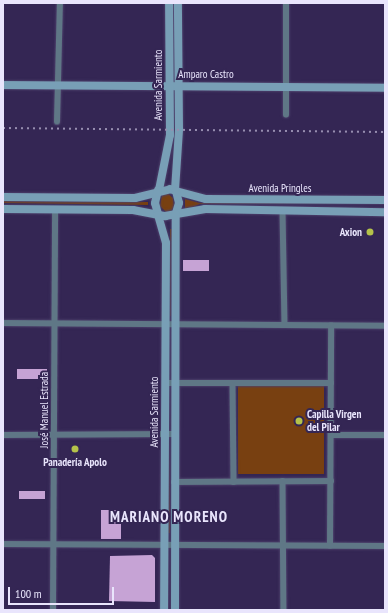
<!DOCTYPE html>
<html>
<head>
<meta charset="utf-8">
<style>
	body { margin:0 }
	#map { position:relative; width:388px; height:613px; overflow:hidden; background:#342654; font-family:"PT Sans Narrow",sans-serif }
	div>[style] { position:absolute }
	.green>* { inset:0; background:#784011; transform-origin:0 0 }
	.building>* { inset:0; background:#c6a3d5; transform-origin:0 0 }
	.roads { filter:drop-shadow(0 0 1px #4d416c) drop-shadow(0 0 1px #4d416c) }
	.street>* { height:5.5px; margin:-2.75px; padding:0 2.75px; transform-origin:2.75px; border-radius:2.75px; background:#5f7786 }
	.secondary>* { height:8px; margin:-4px; padding:0 4px; transform-origin:4px; border-radius:4px; background:#789fb6 }
	.rail>* { height:2px; margin-top:-1px; transform-origin:0; background:repeating-linear-gradient(90deg,#978eb0 0 2px,transparent 0 6px) }
	.dots>* { width:11px; height:11px; translate:-50% -50%; box-sizing:border-box; border:2px solid #342654; border-radius:50% }
	span { translate:-50% -50%; white-space:nowrap; text-align:center; line-height:1.15; -webkit-text-stroke:4px #342654; paint-order:stroke }
	.street-label { font-size:11px; color:#e9e5fc }
	.poi-label { font-size:11px; color:#e9e5fc; font-weight:700 }
	.right { translate:-100% -50%; text-align:right }
	.left { translate:0 -50%; text-align:left }
	.district-label { font-size:15px; color:#e9e5fc; font-weight:700; letter-spacing:1px }
	.frame { position:absolute; inset:0; border:4px solid #e9e5fc; pointer-events:none }
	.scale { position:absolute; left:8px; top:587px; width:106px; height:18px; box-sizing:border-box; border:2px solid #e9e5fc; border-top:0; padding-left:5px; font-size:12px; line-height:14px; white-space:nowrap; color:#e9e5fc; -webkit-text-stroke:3px #342654; paint-order:stroke }
</style>
</head>
<body>
<div id="map">
	<div class="green">
		<div style="clip-path:polygon(166px 192px,173px 198px,174px 206px,171px 212px,167px 213px,160px 206px,162px 195px)"></div>
		<div style="clip-path:polygon(185px 199px,200px 203px,382px 204px,200px 204px,185px 210px)"></div>
		<div style="clip-path:polygon(3px 201px,148px 202px,148px 205px,3px 203px)"></div>
		<div style="clip-path:polygon(170px 229px,172px 229px,171px 316px,170px 316px)"></div>
		<div style="left:238px;top:386px;width:86px;height:88px"></div>
		<div style="clip-path:polygon(169px 446px,170px 533px,168px 533px)"></div>
	</div>
	<div class="building">
		<div style="left:183px;top:260px;width:26px;height:11px"></div>
		<div style="left:17px;top:369px;width:30px;height:10px"></div>
		<div style="left:19px;top:491px;width:26px;height:8px"></div>
		<div style="left:101px;top:510px;width:20px;height:29px"></div>
		<div style="clip-path:polygon(152px 555px,155px 558px,155px 602px,109px 601px,110px 556px)"></div>
	</div>
	<div class="roads">
		<div class="street">
			<div style="left:286px;top:115px;width:112px;rotate:-90deg"></div>
			<div style="left:57px;top:122px;width:119px;rotate:-88.6deg"></div>
			<div style="left:283px;top:211px;width:114px;rotate:89deg"></div>
			<div style="left:3px;top:323px;width:382px;rotate:0.4deg"></div>
			<div style="left:165px;top:383px;width:166px"></div>
			<div style="left:233px;top:385px;width:97px;rotate:89.4deg"></div>
			<div style="left:3px;top:435px;width:171px;rotate:-0.3deg"></div>
			<div style="left:331px;top:435px;width:54px"></div>
			<div style="left:283px;top:481px;width:129px;rotate:89.6deg"></div>
			<div style="left:174px;top:482px;width:157px;rotate:-0.4deg"></div>
			<div style="left:3px;top:544px;width:382px;rotate:0.3deg"></div>
			<div style="left:330px;top:546px;width:220px;rotate:-89.7deg"></div>
			<div style="left:53px;top:610px;width:400px;rotate:-89.7deg"></div>
		</div>
		<div class="secondary">
			<div style="left:3px;top:85px;width:382px;rotate:0.4deg"></div>
			<div style="left:159px;top:190px;width:56px;rotate:-78.7deg"></div>
			<div style="left:170px;top:135px;width:132px;rotate:-90.4deg"></div>
			<div style="left:175px;top:190px;width:61px;rotate:-86.2deg"></div>
			<div style="left:179px;top:129px;width:126px;rotate:-90.5deg"></div>
			<div style="left:176px;top:191px;width:31px;rotate:15deg"></div>
			<div style="left:206px;top:199px;width:179px;rotate:0.3deg"></div>
			<div style="left:3px;top:197px;width:132px;rotate:0.4deg"></div>
			<div style="left:135px;top:198px;width:36px;rotate:-14deg"></div>
			<div style="left:170px;top:189px;width:6px;rotate:18deg"></div>
			<div style="left:176px;top:191px;width:12px;rotate:76deg"></div>
			<div style="left:179px;top:203px;width:10px;rotate:107deg"></div>
			<div style="left:3px;top:209px;width:130px;rotate:0.4deg"></div>
			<div style="left:133px;top:210px;width:33px;rotate:11deg"></div>
			<div style="left:165px;top:216px;width:41px;rotate:-9.9deg"></div>
			<div style="left:205px;top:209px;width:180px;rotate:1deg"></div>
			<div style="left:158px;top:214px;width:11px;rotate:-105deg"></div>
			<div style="left:155px;top:203px;width:13px;rotate:-77deg"></div>
			<div style="left:158px;top:215px;width:29px;rotate:74deg"></div>
			<div style="left:166px;top:243px;width:367px;rotate:90.3deg"></div>
			<div style="left:175px;top:610px;width:396px;rotate:-89.9deg"></div>
		</div>
	</div>
	<div class="rail">
		<div style="left:3px;top:128px;width:382px;rotate:0.6deg"></div>
	</div>
	<div class="dots">
		<div style="left:370px;top:232px;background:#b4c24a"></div>
		<div style="left:299px;top:421px;background:#b4c24a"></div>
		<div style="left:75px;top:449px;background:#b4c24a"></div>
	</div>
	<div class="street-label">
		<span style="left:206px;top:74px">Amparo Castro</span>
		<span style="left:158px;top:85px;rotate:-90deg">Avenida Sarmiento</span>
		<span style="left:280px;top:188px">Avenida Pringles</span>
		<span style="left:44px;top:410px;rotate:-90deg">José Manuel Estrada</span>
		<span style="left:154px;top:412px;rotate:-90deg">Avenida Sarmiento</span>
	</div>
	<div class="poi-label">
		<span class="right" style="left:362px;top:232px">Axion</span>
		<span class="left" style="left:307px;top:421px">Capilla Virgen<br>del Pilar</span>
		<span style="left:75px;top:462px">Panadería Apolo</span>
	</div>
	<div class="district-label">
		<span style="left:169px;top:517px">MARIANO MORENO</span>
	</div>
	<div class="frame"></div>
	<div class="scale">100 m</div>
</div>
</body>
</html>
